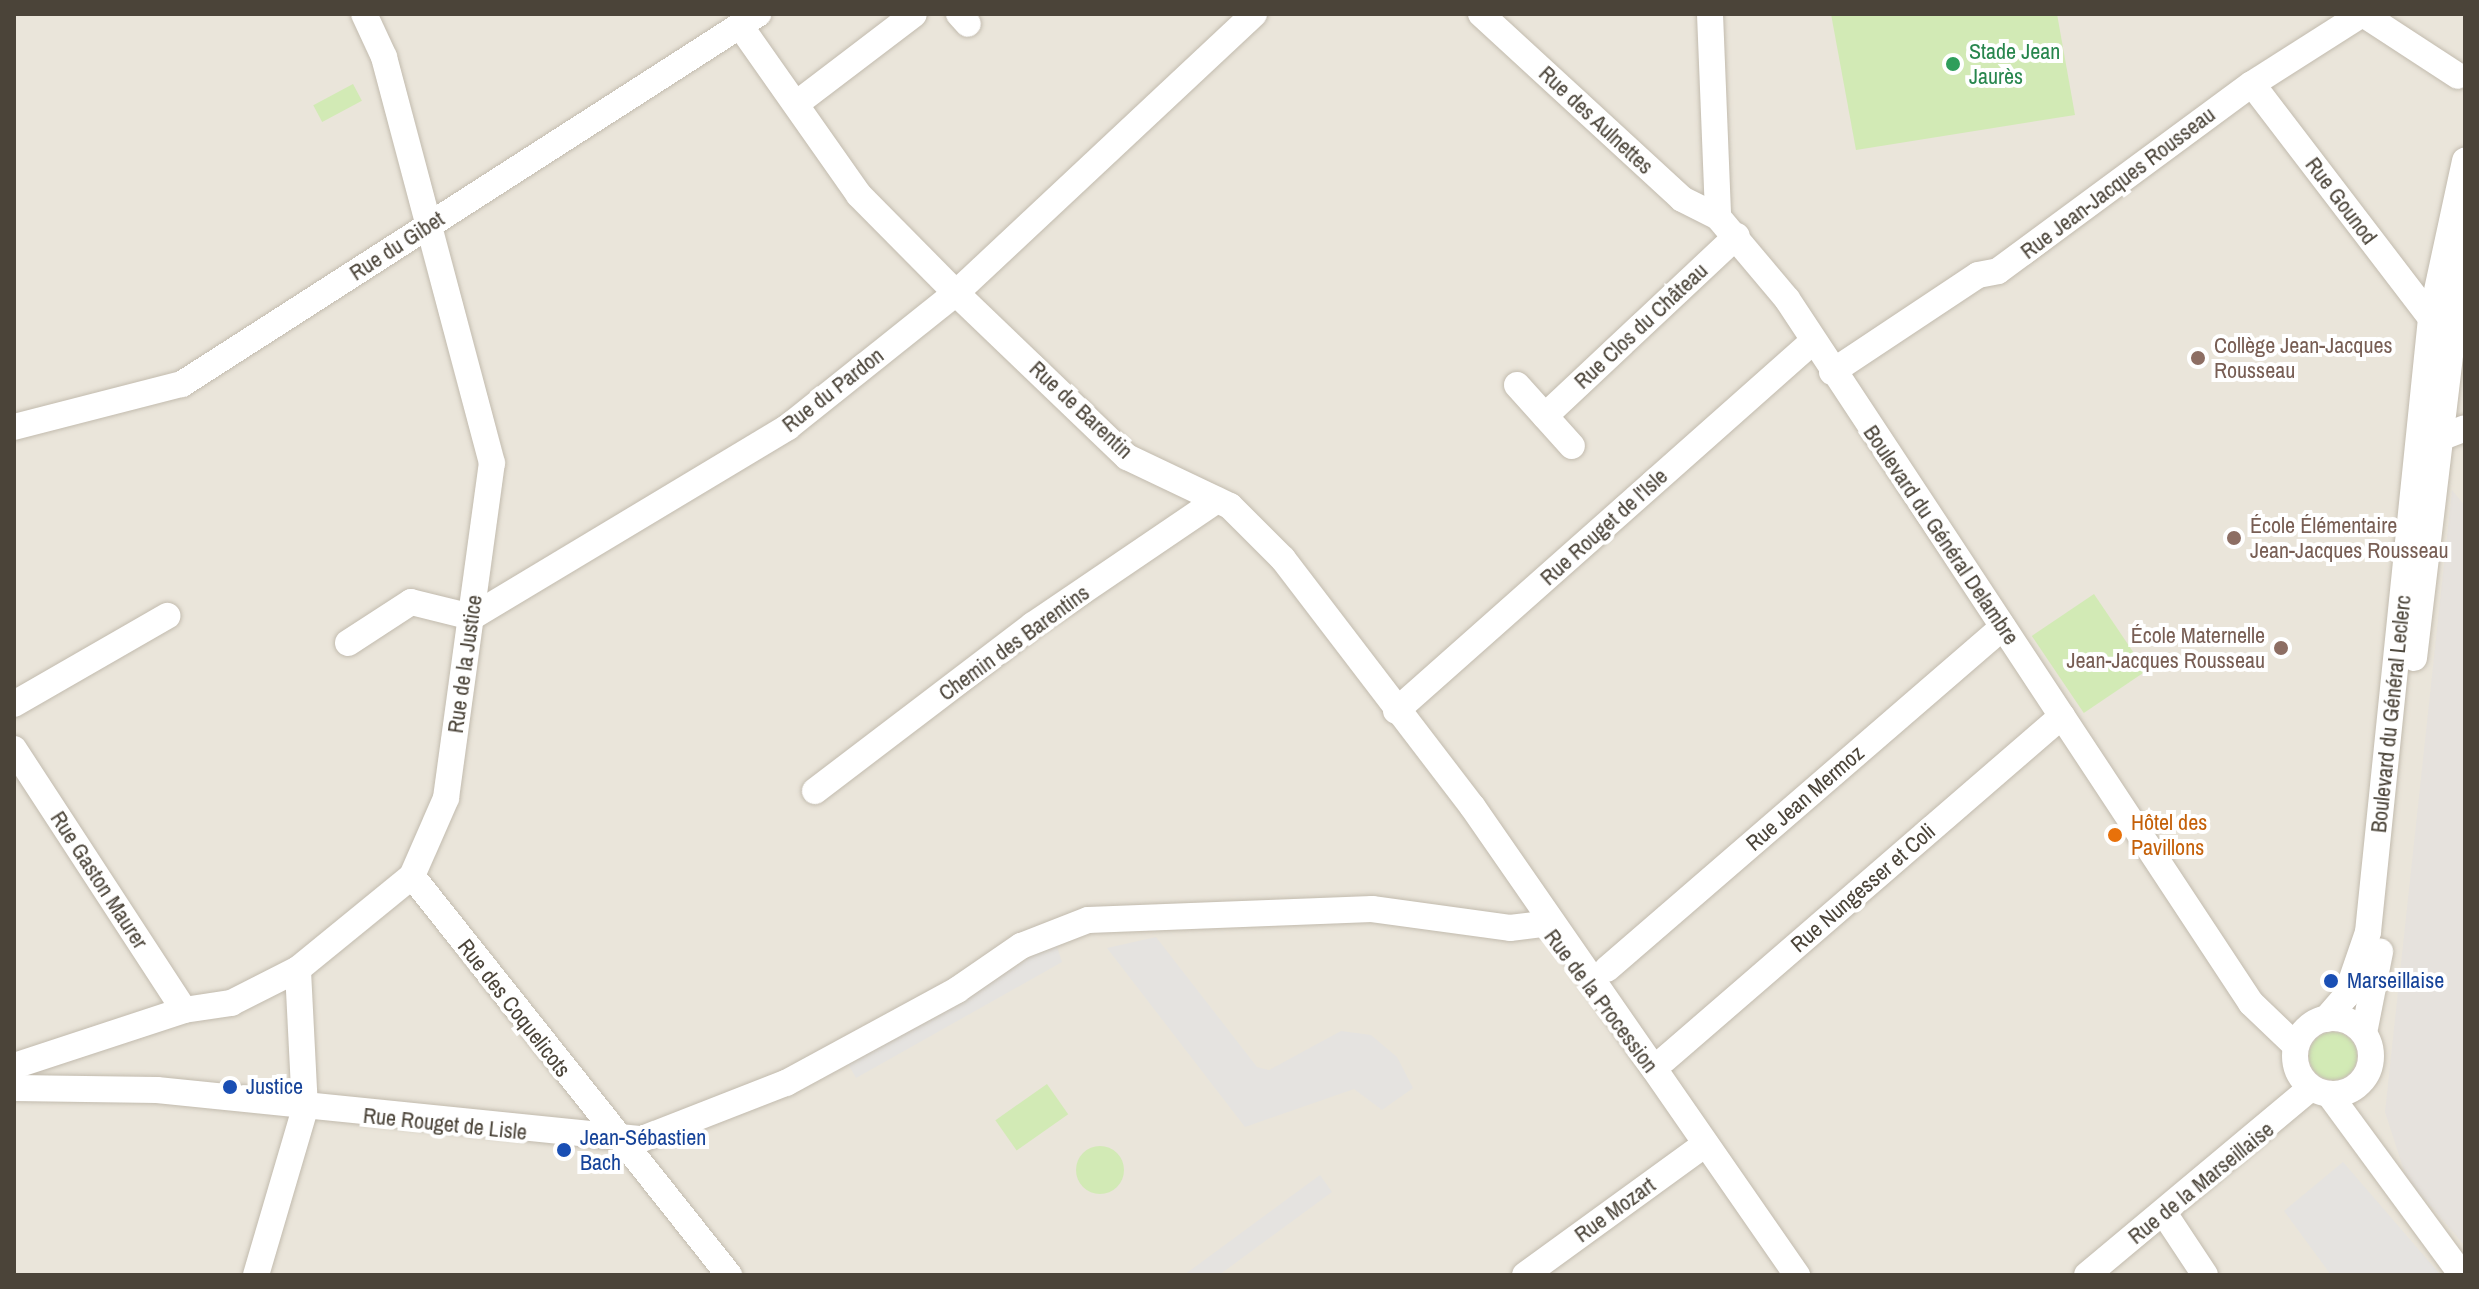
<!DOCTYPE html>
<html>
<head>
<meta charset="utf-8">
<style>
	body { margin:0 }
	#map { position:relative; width:2479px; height:1289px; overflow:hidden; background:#f6f3ec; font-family:"Archivo Narrow",sans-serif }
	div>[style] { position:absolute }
	.residential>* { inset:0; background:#eae5da; transform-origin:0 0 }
	.industrial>* { inset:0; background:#e6e2dd }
	.green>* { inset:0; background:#d2eab5; transform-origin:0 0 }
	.round { border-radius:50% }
	.parking>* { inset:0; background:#e5e3e0 }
	.roads { filter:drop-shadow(0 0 2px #c2bbae) drop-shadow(0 0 2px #c2bbae) }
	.minor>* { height:26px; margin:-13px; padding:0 13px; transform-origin:13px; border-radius:13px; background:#fff }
	.minor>.ring { margin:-13px; padding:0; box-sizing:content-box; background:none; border:26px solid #fff; border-radius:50% }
	.dots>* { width:22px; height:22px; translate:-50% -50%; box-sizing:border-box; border:4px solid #fff; border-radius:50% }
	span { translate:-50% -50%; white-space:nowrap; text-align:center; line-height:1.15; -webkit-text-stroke:8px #fff; paint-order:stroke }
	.leisure-label { font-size:22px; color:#27864d }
	.left { translate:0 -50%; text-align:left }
	.street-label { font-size:22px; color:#4b4439 }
	.education-label { font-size:22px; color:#785e54 }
	.right { translate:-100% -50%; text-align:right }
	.food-label { font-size:22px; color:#c56008 }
	.transit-label { font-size:22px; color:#164399 }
	.frame { position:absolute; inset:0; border:16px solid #4b4439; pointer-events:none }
</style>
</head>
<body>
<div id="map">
	<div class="residential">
		<div style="left:14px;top:14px;width:2451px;height:1261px"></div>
	</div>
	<div class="industrial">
		<div style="clip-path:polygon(2452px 490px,2465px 506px,2465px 1246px,2406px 1177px,2385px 1112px)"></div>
	</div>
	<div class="green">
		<div style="clip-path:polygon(1831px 14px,2057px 14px,2075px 115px,1856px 150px)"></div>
		<div style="left:353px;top:84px;width:19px;height:45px;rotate:62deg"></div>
		<div style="left:2094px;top:594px;width:93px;height:75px;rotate:56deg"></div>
		<div class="round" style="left:2309px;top:1032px;width:48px;height:48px"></div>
		<div style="left:1047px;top:1084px;width:37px;height:63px;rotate:55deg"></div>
		<div class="round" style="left:1076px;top:1146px;width:48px;height:48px"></div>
	</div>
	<div class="parking">
		<div style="clip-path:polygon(1156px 937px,1257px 1067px,1269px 1070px,1341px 1031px,1371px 1035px,1397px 1057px,1413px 1088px,1382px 1110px,1354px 1089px,1245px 1127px,1107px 948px)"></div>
		<div style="clip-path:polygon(1055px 941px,1062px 962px,856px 1078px,847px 1062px,940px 1015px)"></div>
		<div style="clip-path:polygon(2343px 1162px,2439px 1273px,2331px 1275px,2284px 1211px)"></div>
		<div style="clip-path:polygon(1320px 1175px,1332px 1192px,1219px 1275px,1184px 1275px)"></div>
	</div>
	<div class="roads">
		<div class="minor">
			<div style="left:959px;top:14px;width:13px;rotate:48deg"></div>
			<div style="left:1481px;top:14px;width:273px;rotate:42.6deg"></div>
			<div style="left:1682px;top:199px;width:40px;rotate:26.6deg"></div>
			<div style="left:1710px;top:14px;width:203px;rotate:87.7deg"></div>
			<div style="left:1718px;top:217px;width:107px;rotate:49.9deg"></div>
			<div style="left:1787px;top:299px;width:843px;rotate:56.61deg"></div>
			<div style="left:2251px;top:1003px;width:62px;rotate:43.7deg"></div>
			<div style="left:2363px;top:14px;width:113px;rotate:33.1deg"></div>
			<div style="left:741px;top:27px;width:205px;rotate:54.9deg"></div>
			<div style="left:859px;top:195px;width:138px;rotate:45.3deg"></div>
			<div style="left:956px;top:293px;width:237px;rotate:43.8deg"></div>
			<div style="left:1127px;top:457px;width:114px;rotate:25.4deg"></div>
			<div style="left:1230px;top:506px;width:75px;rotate:45deg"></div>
			<div style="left:1283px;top:559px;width:311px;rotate:52.6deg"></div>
			<div style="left:1472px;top:806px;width:571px;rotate:55.28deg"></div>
			<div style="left:2252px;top:84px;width:295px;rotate:52.6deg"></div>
			<div style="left:796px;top:104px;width:148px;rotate:-37.3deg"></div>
			<div style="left:1832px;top:372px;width:175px;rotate:-33.6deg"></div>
			<div style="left:1978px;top:275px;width:20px;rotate:-11deg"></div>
			<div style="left:1998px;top:271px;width:315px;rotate:-36.4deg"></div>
			<div style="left:2252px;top:84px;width:130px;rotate:-32.5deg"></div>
			<div style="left:1517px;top:385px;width:82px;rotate:48deg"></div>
			<div style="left:1545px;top:416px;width:263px;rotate:-43.2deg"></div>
			<div style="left:14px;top:427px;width:173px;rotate:-14.4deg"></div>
			<div style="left:182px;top:384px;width:685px;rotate:-32.72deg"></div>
			<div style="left:2437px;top:439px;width:30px;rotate:-21deg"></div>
			<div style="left:348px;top:643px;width:75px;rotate:-33.1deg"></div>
			<div style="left:411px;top:602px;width:63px;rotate:13.8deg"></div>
			<div style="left:472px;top:617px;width:369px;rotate:-31deg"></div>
			<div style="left:788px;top:427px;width:215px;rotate:-38.6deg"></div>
			<div style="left:956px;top:293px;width:408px;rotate:-43.1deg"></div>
			<div style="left:2414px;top:658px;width:428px;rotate:-83.2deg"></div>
			<div style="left:14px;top:704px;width:177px;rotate:-29.9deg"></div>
			<div style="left:1396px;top:711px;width:555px;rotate:-41.56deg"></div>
			<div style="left:14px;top:749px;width:311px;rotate:56.9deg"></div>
			<div style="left:815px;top:791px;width:274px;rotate:-37.3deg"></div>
			<div style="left:1033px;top:625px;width:222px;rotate:-34.2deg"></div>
			<div style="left:412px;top:876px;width:510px;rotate:51.53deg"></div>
			<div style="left:1607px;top:969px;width:523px;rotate:-40.82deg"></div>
			<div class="ring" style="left:2295px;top:1018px;width:50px;height:50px"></div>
			<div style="left:2326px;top:1019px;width:30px;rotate:-49deg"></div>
			<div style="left:2346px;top:996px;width:68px;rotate:-71deg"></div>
			<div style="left:2368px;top:932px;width:617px;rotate:-84.14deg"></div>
			<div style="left:2431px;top:318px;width:161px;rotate:-77.8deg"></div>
			<div style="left:2364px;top:1033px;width:83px;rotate:-78.8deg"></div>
			<div style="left:1664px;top:1060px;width:526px;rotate:-40.84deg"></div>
			<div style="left:14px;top:1066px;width:179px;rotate:-18.2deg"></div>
			<div style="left:184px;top:1010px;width:48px;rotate:-8.5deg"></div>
			<div style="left:231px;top:1003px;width:75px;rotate:-26.9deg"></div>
			<div style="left:298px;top:969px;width:147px;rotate:-39.2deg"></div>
			<div style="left:412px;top:876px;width:85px;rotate:-66.4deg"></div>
			<div style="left:446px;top:798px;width:338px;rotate:-82.2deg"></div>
			<div style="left:492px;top:463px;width:420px;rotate:-104.9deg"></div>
			<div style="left:384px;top:57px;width:47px;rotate:-114.9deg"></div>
			<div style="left:14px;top:1088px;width:143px;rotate:0.8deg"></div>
			<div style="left:157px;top:1090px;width:487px;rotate:5.8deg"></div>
			<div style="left:642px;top:1139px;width:155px;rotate:-21.3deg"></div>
			<div style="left:786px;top:1083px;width:195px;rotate:-28.5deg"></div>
			<div style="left:957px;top:990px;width:78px;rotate:-34.5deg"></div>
			<div style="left:1021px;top:946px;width:72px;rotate:-21.2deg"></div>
			<div style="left:1088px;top:920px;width:284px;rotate:-2.2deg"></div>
			<div style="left:1372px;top:909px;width:139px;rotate:7.8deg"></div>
			<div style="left:1510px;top:928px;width:38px;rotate:-7deg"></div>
			<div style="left:2329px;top:1094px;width:225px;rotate:53.7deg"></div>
			<div style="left:2164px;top:1213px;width:74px;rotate:56.5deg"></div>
			<div style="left:256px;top:1275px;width:173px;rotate:-73.6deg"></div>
			<div style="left:305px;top:1109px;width:140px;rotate:-92.9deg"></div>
			<div style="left:1525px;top:1275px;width:223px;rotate:-36deg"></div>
			<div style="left:2087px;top:1275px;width:292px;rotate:-39.9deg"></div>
		</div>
	</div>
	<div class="dots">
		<div style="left:1953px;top:64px;background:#2e9e5b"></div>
		<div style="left:2198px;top:358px;background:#8d6e63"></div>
		<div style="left:2234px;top:538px;background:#8d6e63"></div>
		<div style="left:2281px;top:648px;background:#8d6e63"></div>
		<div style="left:2115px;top:835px;background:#e8710a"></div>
		<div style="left:2331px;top:981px;background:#1a4fb4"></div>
		<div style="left:230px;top:1087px;background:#1a4fb4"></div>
		<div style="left:564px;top:1150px;background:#1a4fb4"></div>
	</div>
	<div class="leisure-label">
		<span class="left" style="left:1969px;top:64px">Stade Jean<br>Jaurès</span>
	</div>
	<div class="street-label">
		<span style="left:1596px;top:120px;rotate:43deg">Rue des Aulnettes</span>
		<span style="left:2118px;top:183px;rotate:-37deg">Rue Jean-Jacques Rousseau</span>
		<span style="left:2341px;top:201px;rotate:53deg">Rue Gounod</span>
		<span style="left:397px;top:246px;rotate:-33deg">Rue du Gibet</span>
		<span style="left:1641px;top:326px;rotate:-43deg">Rue Clos du Château</span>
		<span style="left:833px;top:390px;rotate:-38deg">Rue du Pardon</span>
		<span style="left:1081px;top:410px;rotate:43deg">Rue de Barentin</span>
		<span style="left:1604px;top:527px;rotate:-42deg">Rue Rouget de l'Isle</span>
		<span style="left:1941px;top:535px;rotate:56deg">Boulevard du Général Delambre</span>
		<span style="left:1014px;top:643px;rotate:-36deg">Chemin des Barentins</span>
		<span style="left:465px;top:664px;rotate:-82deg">Rue de la Justice</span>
		<span style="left:2391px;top:714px;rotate:-84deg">Boulevard du Général Leclerc</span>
		<span style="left:1805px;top:798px;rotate:-41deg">Rue Jean Mermoz</span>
		<span style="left:99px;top:880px;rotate:57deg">Rue Gaston Maurer</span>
		<span style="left:1863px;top:888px;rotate:-41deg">Rue Nungesser et Coli</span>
		<span style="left:1601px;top:1001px;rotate:53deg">Rue de la Procession</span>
		<span style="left:514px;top:1008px;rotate:52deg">Rue des Coquelicots</span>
		<span style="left:445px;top:1124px;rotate:6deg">Rue Rouget de Lisle</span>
		<span style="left:2201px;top:1183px;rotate:-39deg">Rue de la Marseillaise</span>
		<span style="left:1615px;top:1210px;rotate:-36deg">Rue Mozart</span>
	</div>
	<div class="education-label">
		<span class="left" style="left:2214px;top:358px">Collège Jean-Jacques<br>Rousseau</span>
		<span class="left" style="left:2250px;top:538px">École Élémentaire<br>Jean-Jacques Rousseau</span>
		<span class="right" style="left:2265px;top:648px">École Maternelle<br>Jean-Jacques Rousseau</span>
	</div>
	<div class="food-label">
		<span class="left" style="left:2131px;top:835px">Hôtel des<br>Pavillons</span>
	</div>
	<div class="transit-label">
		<span class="left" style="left:2347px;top:981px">Marseillaise</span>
		<span class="left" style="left:246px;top:1087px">Justice</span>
		<span class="left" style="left:580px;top:1150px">Jean-Sébastien<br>Bach</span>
	</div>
	<div class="frame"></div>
</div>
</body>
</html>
